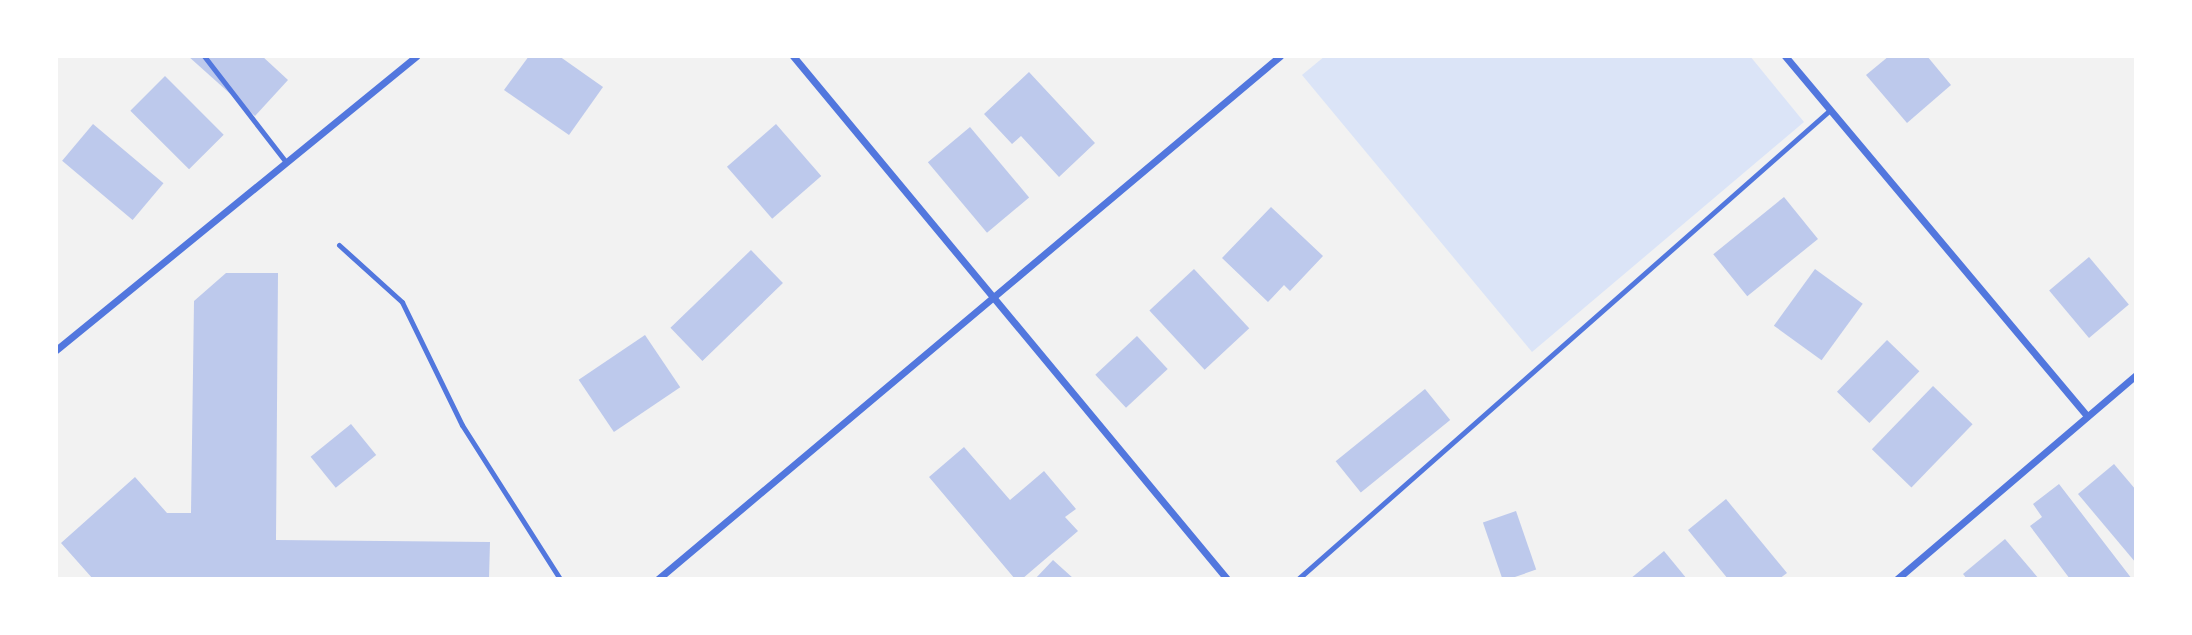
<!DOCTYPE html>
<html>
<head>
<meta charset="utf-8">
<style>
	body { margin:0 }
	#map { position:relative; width:2192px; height:635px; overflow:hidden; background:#f2f2f2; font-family:Raleway,sans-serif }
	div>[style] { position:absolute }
	.green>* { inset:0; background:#dbe4f7 }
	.building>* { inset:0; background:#bdc9ec; transform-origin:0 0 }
	.service>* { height:5px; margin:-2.5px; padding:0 2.5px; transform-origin:2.5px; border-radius:2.5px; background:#5277de }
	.minor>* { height:7px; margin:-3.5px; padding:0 3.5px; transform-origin:3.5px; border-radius:3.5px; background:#5277de }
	span { translate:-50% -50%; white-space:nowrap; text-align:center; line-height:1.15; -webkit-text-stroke:5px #fff; paint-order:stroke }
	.frame { position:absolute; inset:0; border:58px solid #fff; pointer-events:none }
</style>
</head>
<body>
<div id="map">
	<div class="green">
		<div style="clip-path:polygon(1325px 56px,1750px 56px,1804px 122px,1532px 352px,1302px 75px)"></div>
	</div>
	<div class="building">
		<div style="clip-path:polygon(188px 56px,262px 56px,288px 80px,255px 116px)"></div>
		<div style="clip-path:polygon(529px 56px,559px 56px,603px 87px,569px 135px,504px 90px)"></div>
		<div style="clip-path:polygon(1889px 56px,1927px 56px,1951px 85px,1907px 123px,1866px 75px)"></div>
		<div style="clip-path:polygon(1029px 72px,1095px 143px,1059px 177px,1021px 136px,1012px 144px,984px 114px)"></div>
		<div style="left:165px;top:76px;width:83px;height:49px;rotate:45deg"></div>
		<div style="left:93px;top:124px;width:92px;height:48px;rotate:40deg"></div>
		<div style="left:776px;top:124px;width:69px;height:65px;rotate:49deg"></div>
		<div style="left:970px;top:127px;width:92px;height:55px;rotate:50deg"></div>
		<div style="left:1784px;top:197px;width:54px;height:91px;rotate:51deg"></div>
		<div style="clip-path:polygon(1271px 207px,1323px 256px,1290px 291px,1284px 285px,1268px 302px,1222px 258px)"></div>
		<div style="left:751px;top:250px;width:46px;height:112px;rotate:46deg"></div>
		<div style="left:2089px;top:257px;width:62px;height:52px;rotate:50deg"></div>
		<div style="left:1194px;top:269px;width:81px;height:61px;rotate:47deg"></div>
		<div style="left:1815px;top:269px;width:59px;height:70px;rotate:36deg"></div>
		<div style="clip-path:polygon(226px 273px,278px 273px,276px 540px,490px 542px,489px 579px,93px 579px,61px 543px,135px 477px,167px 513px,191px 513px,194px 301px)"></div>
		<div style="left:645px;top:335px;width:63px;height:80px;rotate:56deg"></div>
		<div style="left:1137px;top:336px;width:45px;height:57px;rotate:47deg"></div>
		<div style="left:1887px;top:340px;width:45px;height:72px;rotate:44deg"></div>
		<div style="left:1933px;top:386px;width:55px;height:88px;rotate:44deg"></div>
		<div style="left:1425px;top:389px;width:40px;height:115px;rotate:51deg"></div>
		<div style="left:351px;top:424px;width:40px;height:52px;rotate:51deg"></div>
		<div style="clip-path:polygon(964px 447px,1010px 500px,1044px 471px,1076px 509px,1065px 517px,1078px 531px,1022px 579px,1015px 579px,929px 477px)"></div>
		<div style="clip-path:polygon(2114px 464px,2136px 490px,2136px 563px,2078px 494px)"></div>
		<div style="clip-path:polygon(2059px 484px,2132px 579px,2070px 579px,2030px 526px,2042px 517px,2033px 504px)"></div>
		<div style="clip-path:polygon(1726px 499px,1787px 573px,1779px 579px,1728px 579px,1688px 530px)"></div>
		<div style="left:1516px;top:511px;width:62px;height:35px;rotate:71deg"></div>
		<div style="clip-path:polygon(2005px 539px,2039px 579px,1967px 579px,1963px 574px)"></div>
		<div style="clip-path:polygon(1664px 551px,1687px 579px,1630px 579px)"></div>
		<div style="clip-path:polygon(1053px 560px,1074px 579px,1035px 579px)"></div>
	</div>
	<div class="service">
		<div style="left:204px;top:56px;width:134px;rotate:52.3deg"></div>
		<div style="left:339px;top:245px;width:85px;rotate:42.1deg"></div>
		<div style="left:402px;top:302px;width:137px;rotate:64deg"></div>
		<div style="left:462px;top:425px;width:183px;rotate:57.5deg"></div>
		<div style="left:1298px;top:579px;width:709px;rotate:-41.4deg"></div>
	</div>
	<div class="minor">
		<div style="left:793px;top:56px;width:680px;rotate:50.31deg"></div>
		<div style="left:1785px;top:56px;width:470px;rotate:50deg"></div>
		<div style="left:56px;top:350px;width:465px;rotate:-39.2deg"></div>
		<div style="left:658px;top:579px;width:813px;rotate:-40.06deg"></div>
		<div style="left:1897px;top:579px;width:314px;rotate:-40.5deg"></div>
	</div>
	<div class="frame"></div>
</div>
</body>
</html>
